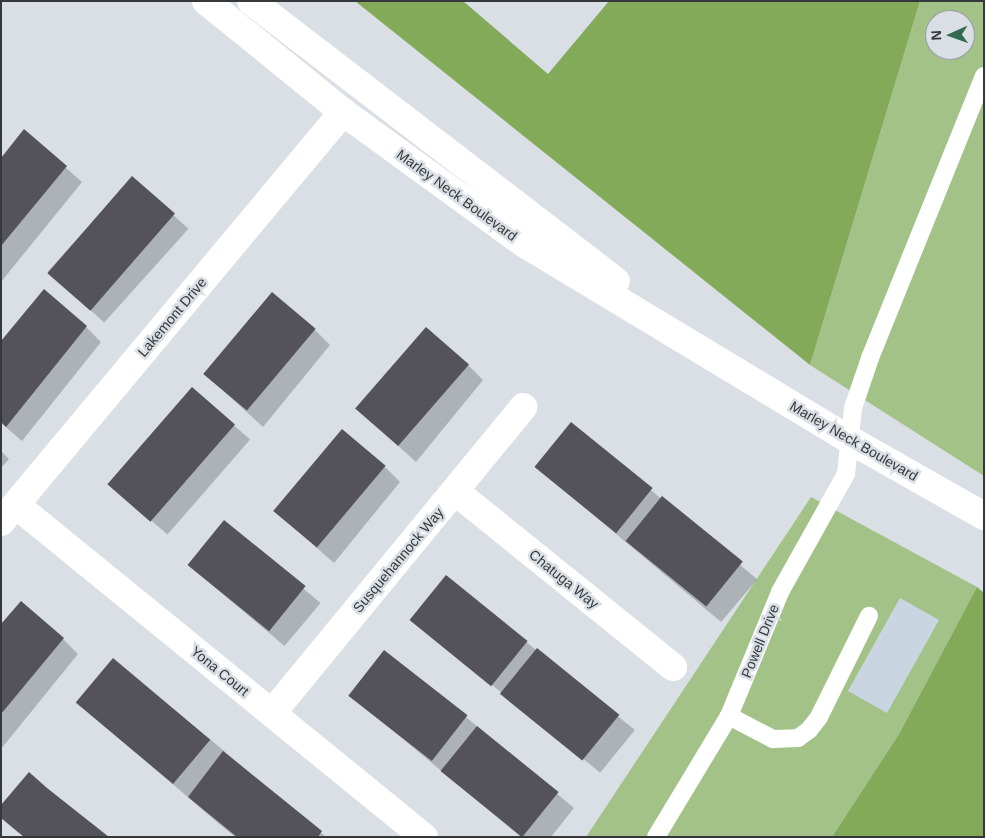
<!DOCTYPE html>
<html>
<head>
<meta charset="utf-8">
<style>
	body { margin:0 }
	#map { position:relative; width:985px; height:838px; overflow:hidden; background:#d9dfe5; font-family:Arial,sans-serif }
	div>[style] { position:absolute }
	.built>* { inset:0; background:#c9d5e0; transform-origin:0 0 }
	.green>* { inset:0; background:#a3c287 }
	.forest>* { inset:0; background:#82aa58 }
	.shadow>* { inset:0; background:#0003; transform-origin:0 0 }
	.building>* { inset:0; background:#54535a; transform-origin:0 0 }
	.service>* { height:18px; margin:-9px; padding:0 9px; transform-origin:9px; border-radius:9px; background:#fff }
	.minor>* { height:28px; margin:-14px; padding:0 14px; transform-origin:14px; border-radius:14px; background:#fff }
	.secondary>* { height:28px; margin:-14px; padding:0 14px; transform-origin:14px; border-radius:14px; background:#fff }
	span { translate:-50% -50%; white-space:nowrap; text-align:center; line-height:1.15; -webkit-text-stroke:5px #d9dfe5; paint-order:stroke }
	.street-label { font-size:14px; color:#36393b }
	.frame { position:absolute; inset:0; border:2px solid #36393b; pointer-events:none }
	.north { position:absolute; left:925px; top:10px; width:50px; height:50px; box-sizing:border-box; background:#d9dfe5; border:1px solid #989da1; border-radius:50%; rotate:268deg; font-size:14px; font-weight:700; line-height:20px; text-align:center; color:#36393b }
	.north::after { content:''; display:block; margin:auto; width:18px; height:22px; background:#336a51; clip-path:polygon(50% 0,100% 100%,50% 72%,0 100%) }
</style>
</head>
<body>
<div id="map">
	<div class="built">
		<div style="left:900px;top:598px;width:45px;height:107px;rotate:29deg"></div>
	</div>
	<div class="green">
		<div style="clip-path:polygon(evenodd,920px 1px,984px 1px,984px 476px,810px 365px,920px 1px,935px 20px,965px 20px,965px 50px,935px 50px,935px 20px)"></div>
		<div style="clip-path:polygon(evenodd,811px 497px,977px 587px,899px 734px,832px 837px,586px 837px,811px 497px,900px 598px,939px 620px,887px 713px,848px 691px,900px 598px)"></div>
	</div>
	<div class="forest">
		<div style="clip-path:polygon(355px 1px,463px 1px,548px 74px,609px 1px,920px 1px,810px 365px)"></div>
		<div style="clip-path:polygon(977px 587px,984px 593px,984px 837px,832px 837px,899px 734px)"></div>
	</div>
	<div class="shadow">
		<div style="clip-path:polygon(24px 131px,82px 182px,1px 282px,1px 159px)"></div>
		<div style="left:132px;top:178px;width:76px;height:126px;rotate:42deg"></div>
		<div style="clip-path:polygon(86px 327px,101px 342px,22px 441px,1px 423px,1px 344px)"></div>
		<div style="clip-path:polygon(315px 330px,330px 345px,263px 427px,206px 375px)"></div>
		<div style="clip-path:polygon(468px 365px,483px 380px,416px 462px,359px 410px)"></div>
		<div style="left:192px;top:389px;width:77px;height:126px;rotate:41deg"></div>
		<div style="left:571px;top:423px;width:243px;height:56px;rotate:40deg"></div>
		<div style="clip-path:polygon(1px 451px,9px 459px,1px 468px)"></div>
		<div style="clip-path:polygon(385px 467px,400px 482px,334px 563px,276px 512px)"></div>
		<div style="left:224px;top:522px;width:126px;height:56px;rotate:40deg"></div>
		<div style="left:446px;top:577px;width:243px;height:55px;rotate:39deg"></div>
		<div style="clip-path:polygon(1px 627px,63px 639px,78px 654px,1px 749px)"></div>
		<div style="clip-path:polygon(113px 660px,211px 740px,326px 837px,235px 837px,205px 812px,80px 704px)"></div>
		<div style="clip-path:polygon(351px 696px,466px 717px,574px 808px,551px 837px,521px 837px)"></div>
	</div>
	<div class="building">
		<div style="clip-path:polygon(24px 129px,67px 166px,1px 246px,1px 158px)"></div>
		<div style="left:132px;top:176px;width:57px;height:129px;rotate:41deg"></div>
		<div style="clip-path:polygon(44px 289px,87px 326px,6px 427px,1px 422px,1px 341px)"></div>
		<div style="left:272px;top:292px;width:57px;height:107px;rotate:40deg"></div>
		<div style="left:426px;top:327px;width:57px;height:108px;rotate:41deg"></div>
		<div style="left:192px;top:387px;width:57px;height:129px;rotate:41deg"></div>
		<div style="left:571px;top:422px;width:105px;height:58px;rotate:39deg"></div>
		<div style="left:342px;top:429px;width:57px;height:107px;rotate:40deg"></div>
		<div style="left:662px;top:496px;width:104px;height:58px;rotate:39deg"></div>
		<div style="left:224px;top:520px;width:105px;height:58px;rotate:39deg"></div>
		<div style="left:446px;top:575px;width:105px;height:58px;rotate:39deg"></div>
		<div style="clip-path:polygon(21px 601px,64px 638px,1px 714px,1px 624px)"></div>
		<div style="left:537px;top:648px;width:106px;height:59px;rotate:39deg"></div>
		<div style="left:384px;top:650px;width:106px;height:58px;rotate:38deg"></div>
		<div style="left:113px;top:658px;width:127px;height:58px;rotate:40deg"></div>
		<div style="left:477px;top:726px;width:105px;height:58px;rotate:39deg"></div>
		<div style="clip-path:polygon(223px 751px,322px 831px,318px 837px,237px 837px,188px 797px)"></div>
		<div style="clip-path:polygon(29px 772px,47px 788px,109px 837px,24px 837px,13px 828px,1px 818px,1px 805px)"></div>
	</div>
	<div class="service">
		<div style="left:729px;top:716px;width:50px;rotate:27.6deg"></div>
		<div style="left:773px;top:739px;width:25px;rotate:-2deg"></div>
		<div style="left:798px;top:738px;width:14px;rotate:-36deg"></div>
		<div style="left:809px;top:730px;width:16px;rotate:-52deg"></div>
		<div style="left:819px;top:717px;width:113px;rotate:-63.7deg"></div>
		<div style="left:656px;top:837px;width:141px;rotate:-58.9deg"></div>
		<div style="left:729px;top:716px;width:134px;rotate:-67.6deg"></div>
		<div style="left:780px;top:592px;width:135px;rotate:-60.8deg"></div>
		<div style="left:846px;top:474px;width:66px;rotate:-83.9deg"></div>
		<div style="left:853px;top:408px;width:53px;rotate:-71.2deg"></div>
		<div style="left:870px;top:358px;width:304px;rotate:-68deg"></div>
	</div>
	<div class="minor">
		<div style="left:456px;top:492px;width:279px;rotate:38.9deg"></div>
		<div style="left:16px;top:505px;width:526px;rotate:39.14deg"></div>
		<div style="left:1px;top:522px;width:534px;rotate:-50.17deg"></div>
		<div style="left:272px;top:713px;width:396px;rotate:-50.6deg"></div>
	</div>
	<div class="secondary">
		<div style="left:206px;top:1px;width:176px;rotate:39deg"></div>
		<div style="left:343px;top:112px;width:225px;rotate:36deg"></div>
		<div style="left:525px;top:244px;width:380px;rotate:31.1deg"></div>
		<div style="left:850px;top:440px;width:154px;rotate:29.6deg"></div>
		<div style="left:251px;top:1px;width:460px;rotate:37.5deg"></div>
	</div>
	<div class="street-label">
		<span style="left:457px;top:195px;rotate:36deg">Marley Neck Boulevard</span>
		<span style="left:172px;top:317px;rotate:-50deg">Lakemont Drive</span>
		<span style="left:854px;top:441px;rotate:30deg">Marley Neck Boulevard</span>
		<span style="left:398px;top:560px;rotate:-50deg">Susquehannock Way</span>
		<span style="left:564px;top:579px;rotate:39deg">Chatuga Way</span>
		<span style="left:760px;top:641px;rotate:-68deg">Powell Drive</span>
		<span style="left:220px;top:671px;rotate:39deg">Yona Court</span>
	</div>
	<div class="frame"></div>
	<div class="north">N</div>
</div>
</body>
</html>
